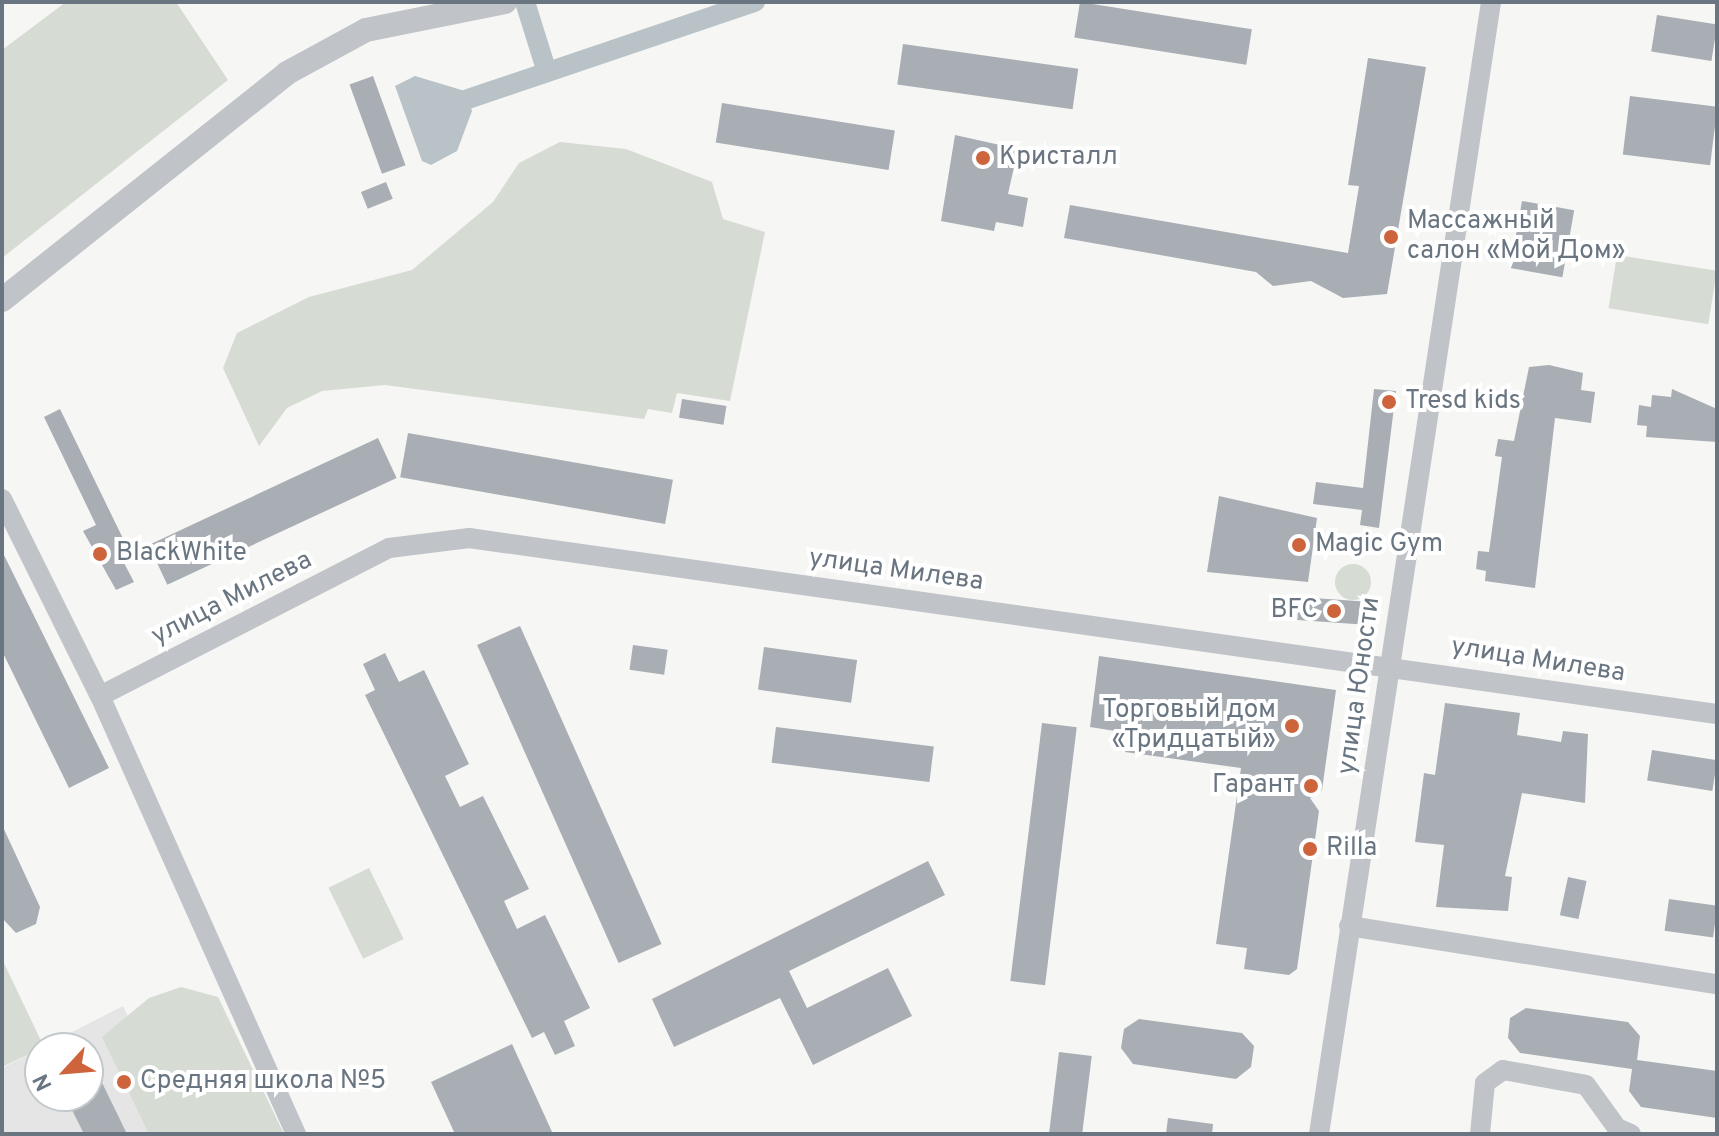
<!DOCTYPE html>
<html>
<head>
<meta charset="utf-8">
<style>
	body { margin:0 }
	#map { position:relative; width:1719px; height:1136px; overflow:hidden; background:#f6f6f4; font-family:Overpass,sans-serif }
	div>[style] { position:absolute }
	.built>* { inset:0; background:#e4e5e4 }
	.green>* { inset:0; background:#d6dbd3; transform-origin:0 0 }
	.round { border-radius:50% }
	.water>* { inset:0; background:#b9c2c6 }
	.canal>* { height:20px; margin:-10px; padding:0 10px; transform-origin:10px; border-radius:10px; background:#b9c2c6 }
	.building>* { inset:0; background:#a8aeb3; transform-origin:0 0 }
	.minor>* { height:20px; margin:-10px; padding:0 10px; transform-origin:10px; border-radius:10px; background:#c0c3c7 }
	.tertiary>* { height:24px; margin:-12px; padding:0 12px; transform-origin:12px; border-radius:12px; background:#c0c3c7 }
	.dots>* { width:22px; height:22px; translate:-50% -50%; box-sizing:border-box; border:4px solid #fff; border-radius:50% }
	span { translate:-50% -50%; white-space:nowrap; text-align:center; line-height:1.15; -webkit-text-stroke:8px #fff; paint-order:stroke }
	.poi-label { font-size:26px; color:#697581 }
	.left { translate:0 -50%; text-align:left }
	.right { translate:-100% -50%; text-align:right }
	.street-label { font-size:26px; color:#697581 }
	.frame { position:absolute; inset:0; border:4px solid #697581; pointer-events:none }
	.north { position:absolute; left:24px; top:1032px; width:80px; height:80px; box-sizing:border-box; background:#fff; border:2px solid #c3c8cd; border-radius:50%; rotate:244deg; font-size:22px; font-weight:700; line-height:32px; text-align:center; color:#697581 }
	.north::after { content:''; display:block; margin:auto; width:28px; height:36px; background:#ce643c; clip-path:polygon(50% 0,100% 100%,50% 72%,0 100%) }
</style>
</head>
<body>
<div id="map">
	<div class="built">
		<div style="clip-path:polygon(123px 1006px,185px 1134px,2px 1134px,2px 1068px,40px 1049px,40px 1096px,88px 1096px,88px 1048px,41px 1048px)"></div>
	</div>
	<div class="green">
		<div style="clip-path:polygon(66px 2px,176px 2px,228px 80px,2px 258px,2px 50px)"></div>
		<div style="clip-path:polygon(560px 142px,626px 149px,712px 182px,723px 219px,765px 232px,730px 401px,677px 393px,672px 413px,648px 409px,644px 419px,385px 385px,322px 391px,287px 408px,259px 446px,223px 368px,237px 333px,309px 297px,412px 270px,493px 202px,519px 163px)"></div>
		<div style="left:1617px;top:255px;width:101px;height:54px;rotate:9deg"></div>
		<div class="round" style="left:1335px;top:564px;width:36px;height:36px"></div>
		<div style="left:369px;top:868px;width:79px;height:45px;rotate:64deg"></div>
		<div style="clip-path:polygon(2px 959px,44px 1047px,2px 1067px)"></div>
		<div style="clip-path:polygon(181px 987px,218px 997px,284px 1134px,149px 1134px,102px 1037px,149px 998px)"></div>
	</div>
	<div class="water">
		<div style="clip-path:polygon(415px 76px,465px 91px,472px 111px,457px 151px,431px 165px,422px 161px,395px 86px)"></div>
	</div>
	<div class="canal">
		<div style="left:525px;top:2px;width:73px;rotate:72.6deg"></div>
		<div style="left:468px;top:99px;width:303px;rotate:-18.7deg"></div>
	</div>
	<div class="building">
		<div style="left:1080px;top:2px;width:174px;height:36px;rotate:9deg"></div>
		<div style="left:1657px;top:15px;width:61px;height:37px;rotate:9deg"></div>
		<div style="left:903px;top:44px;width:177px;height:41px;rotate:8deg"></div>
		<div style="clip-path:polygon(1368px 58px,1426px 67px,1387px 294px,1343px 298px,1311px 281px,1273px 286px,1256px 272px,1064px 238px,1070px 205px,1348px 253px,1359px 186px,1348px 185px)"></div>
		<div style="left:373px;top:76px;width:95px;height:25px;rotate:70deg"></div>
		<div style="left:1630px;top:96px;width:88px;height:59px;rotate:7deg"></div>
		<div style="left:722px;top:103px;width:175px;height:40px;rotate:9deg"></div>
		<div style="clip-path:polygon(955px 135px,1018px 149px,1008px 194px,1028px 198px,1023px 227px,996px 222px,994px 231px,941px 221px)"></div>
		<div style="left:386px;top:182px;width:18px;height:27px;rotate:68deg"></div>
		<div style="left:1522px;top:201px;width:53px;height:68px;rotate:10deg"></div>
		<div style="clip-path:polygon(1549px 365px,1583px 373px,1581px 390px,1595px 392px,1591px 423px,1555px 418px,1535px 588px,1485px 581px,1486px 571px,1476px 569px,1478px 551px,1489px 552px,1502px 457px,1495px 456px,1498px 439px,1514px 441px,1529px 367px)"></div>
		<div style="clip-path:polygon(1374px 389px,1396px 391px,1379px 528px,1360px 525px,1362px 510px,1313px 504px,1316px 482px,1363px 488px)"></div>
		<div style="clip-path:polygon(1672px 389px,1717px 409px,1717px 442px,1646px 437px,1647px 426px,1637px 425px,1639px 405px,1651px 407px,1652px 395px,1671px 397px)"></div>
		<div style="left:682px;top:399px;width:45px;height:19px;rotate:9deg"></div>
		<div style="clip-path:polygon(60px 409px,132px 557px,123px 561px,134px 582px,116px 590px,83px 531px,96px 525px,44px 417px)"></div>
		<div style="left:408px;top:433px;width:269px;height:45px;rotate:10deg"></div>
		<div style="left:378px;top:438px;width:44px;height:253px;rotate:65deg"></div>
		<div style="clip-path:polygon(1219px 496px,1317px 518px,1308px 582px,1207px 572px)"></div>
		<div style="clip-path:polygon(2px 551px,109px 768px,69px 788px,2px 651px)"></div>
		<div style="left:1299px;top:597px;width:72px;height:23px;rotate:4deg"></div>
		<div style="left:520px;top:626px;width:348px;height:47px;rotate:66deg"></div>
		<div style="left:633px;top:645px;width:35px;height:25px;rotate:8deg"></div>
		<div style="left:764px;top:647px;width:94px;height:43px;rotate:8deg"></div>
		<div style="clip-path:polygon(385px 653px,399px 682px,424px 670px,469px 764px,445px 776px,460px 807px,483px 796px,529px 889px,504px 901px,517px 929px,545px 915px,590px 1008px,564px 1021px,575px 1046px,555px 1055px,544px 1032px,532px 1038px,365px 695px,375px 690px,363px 664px)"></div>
		<div style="clip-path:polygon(1099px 656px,1336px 690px,1322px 790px,1310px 798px,1319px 811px,1297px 969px,1289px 975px,1244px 969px,1247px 948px,1216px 944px,1241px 768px,1125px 752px,1128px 733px,1090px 727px)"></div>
		<div style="clip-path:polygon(1445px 703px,1520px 713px,1517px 735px,1561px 742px,1563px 731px,1588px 734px,1585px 803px,1522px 793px,1505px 876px,1512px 877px,1508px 911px,1436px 907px,1444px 845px,1415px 842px,1424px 773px,1435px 775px)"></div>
		<div style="left:1042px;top:723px;width:35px;height:260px;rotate:7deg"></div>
		<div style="left:776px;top:727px;width:159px;height:36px;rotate:7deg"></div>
		<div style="left:1652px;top:750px;width:66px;height:31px;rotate:9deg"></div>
		<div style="clip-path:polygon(2px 825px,40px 907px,36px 924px,16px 933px,2px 918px)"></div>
		<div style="clip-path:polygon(928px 861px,945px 895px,789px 971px,807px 1008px,888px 968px,912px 1016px,813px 1065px,780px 998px,674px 1047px,652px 999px)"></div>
		<div style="left:1568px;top:877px;width:19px;height:39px;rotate:12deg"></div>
		<div style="left:1669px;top:899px;width:49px;height:32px;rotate:8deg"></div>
		<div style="clip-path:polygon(1526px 1008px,1628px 1022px,1640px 1036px,1637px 1060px,1717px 1071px,1717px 1118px,1641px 1107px,1629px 1091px,1632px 1069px,1520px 1053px,1508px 1038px,1510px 1018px)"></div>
		<div style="clip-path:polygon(1139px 1019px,1242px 1033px,1254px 1046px,1251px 1067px,1236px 1079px,1133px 1064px,1121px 1048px,1124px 1029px)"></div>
		<div style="clip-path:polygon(512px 1044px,553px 1134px,455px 1134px,431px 1082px)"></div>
		<div style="left:1059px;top:1052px;width:33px;height:83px;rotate:7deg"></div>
		<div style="clip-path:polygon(88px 1054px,127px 1134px,84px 1134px,65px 1096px,88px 1096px)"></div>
		<div style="clip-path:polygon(1168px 1118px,1213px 1124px,1212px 1134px,1166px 1134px)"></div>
	</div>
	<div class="minor">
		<div style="left:2px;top:499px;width:220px;rotate:63.6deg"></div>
		<div style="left:100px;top:696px;width:480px;rotate:65.9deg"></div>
		<div style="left:100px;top:696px;width:325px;rotate:-27.1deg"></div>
		<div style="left:389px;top:548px;width:81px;rotate:-7.1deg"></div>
		<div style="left:469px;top:538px;width:1260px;rotate:8.03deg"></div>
		<div style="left:1349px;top:926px;width:373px;rotate:9deg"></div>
		<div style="left:1319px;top:1134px;width:1145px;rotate:-81.36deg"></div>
		<div style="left:1480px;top:1134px;width:51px;rotate:-84.4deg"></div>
		<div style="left:1485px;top:1083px;width:22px;rotate:-36deg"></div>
		<div style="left:1503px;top:1070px;width:84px;rotate:10.2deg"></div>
		<div style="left:1586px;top:1085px;width:53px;rotate:54.2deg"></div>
		<div style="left:1617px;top:1128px;width:15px;rotate:23deg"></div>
	</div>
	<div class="tertiary">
		<div style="left:2px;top:300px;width:364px;rotate:-38.5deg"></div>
		<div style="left:287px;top:73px;width:90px;rotate:-28.6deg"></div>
		<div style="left:366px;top:30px;width:142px;rotate:-11.4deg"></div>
	</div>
	<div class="dots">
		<div style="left:983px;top:158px;background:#ce643c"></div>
		<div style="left:1391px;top:237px;background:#ce643c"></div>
		<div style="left:1389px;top:402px;background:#ce643c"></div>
		<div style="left:1299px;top:545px;background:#ce643c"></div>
		<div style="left:100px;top:554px;background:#ce643c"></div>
		<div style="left:1334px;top:611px;background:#ce643c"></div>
		<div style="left:1292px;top:726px;background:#ce643c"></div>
		<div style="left:1311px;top:786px;background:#ce643c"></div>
		<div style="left:1310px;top:849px;background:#ce643c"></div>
		<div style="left:124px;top:1082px;background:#ce643c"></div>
	</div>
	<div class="poi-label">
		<span class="left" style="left:999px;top:158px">Кристалл</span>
		<span class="left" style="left:1407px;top:237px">Массажный<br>салон «Мой Дом»</span>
		<span class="left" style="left:1405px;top:402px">Tresd kids</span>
		<span class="left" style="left:1315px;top:545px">Magic Gym</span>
		<span class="left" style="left:116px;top:554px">BlackWhite</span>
		<span class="right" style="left:1318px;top:611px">BFC</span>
		<span class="right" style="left:1276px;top:726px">Торговый дом<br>«Тридцатый»</span>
		<span class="right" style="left:1295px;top:786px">Гарант</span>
		<span class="left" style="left:1326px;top:849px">Rilla</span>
		<span class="left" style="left:140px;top:1082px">Средняя школа №5</span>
	</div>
	<div class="street-label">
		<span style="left:896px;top:571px;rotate:8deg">улица Милева</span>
		<span style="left:232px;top:599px;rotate:-27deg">улица Милева</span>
		<span style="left:1538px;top:661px;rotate:9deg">улица Милева</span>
		<span style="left:1360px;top:686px;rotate:-82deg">улица Юности</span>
	</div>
	<div class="frame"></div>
	<div class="north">N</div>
</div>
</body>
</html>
